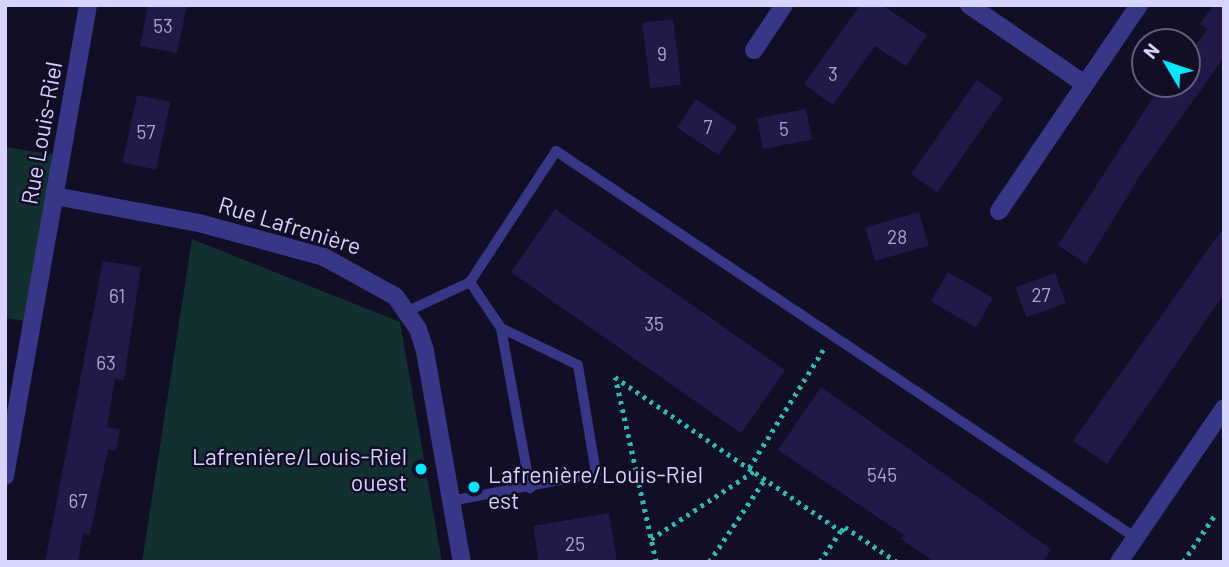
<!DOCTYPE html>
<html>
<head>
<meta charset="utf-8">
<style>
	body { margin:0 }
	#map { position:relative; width:1229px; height:567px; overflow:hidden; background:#120e26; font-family:Barlow,sans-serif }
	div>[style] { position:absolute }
	.green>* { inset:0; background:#11302f }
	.building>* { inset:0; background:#221948; transform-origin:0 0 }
	.path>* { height:4.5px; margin-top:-2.25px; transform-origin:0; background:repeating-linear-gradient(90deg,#2abcb0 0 3.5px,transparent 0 8.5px) }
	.lane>* { height:10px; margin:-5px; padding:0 5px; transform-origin:5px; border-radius:5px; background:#383787 }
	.street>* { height:18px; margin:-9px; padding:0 9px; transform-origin:9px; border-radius:9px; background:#383787 }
	.dots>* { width:19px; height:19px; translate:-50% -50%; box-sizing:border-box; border:4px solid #120e26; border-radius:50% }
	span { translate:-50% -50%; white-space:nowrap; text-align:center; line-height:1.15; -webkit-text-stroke:5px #120e26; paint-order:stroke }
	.number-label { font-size:19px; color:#aaa4d1 }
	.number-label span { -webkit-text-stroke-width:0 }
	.street-label { font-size:23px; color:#d7d3ff }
	.poi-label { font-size:23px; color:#d7d3ff }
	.right { translate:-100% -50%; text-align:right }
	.left { translate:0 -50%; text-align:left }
	.frame { position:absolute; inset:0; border:7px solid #d7d3ff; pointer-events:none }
	.north { position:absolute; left:1131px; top:28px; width:70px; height:70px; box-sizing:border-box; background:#120e26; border:2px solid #615d7d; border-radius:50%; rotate:309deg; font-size:19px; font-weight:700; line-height:28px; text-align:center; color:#d7d3ff }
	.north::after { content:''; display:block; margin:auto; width:24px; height:32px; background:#00e9fe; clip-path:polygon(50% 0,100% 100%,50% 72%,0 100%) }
</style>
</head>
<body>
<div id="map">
	<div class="green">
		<div style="clip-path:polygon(5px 147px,62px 156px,33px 322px,5px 318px)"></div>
		<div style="clip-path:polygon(192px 239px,400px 322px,442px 562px,142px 562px)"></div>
	</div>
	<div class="building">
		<div style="clip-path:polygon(148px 5px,187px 5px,177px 53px,140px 46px)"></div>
		<div style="clip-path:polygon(860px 5px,882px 5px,927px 35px,906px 66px,875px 46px,833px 105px,804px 84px)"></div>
		<div style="clip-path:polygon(1214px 5px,1224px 5px,1224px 57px,1141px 174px,1086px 264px,1058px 245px,1156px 93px,1167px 84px,1187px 84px,1187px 57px,1208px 29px,1200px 24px)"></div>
		<div style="left:673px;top:19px;width:66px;height:31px;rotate:83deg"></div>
		<div style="left:977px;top:80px;width:32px;height:115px;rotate:35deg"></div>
		<div style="left:137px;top:95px;width:34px;height:69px;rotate:12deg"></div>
		<div style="left:696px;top:99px;width:50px;height:34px;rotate:34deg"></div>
		<div style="left:806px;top:109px;width:31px;height:50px;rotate:79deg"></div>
		<div style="left:555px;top:209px;width:281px;height:77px;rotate:35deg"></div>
		<div style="left:919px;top:212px;width:35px;height:56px;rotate:74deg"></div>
		<div style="clip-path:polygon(1224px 227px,1224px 294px,1107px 464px,1073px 441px)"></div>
		<div style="clip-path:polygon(103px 261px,141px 267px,124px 380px,115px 379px,107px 427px,120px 429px,116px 451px,108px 449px,90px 535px,83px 533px,78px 562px,45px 562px)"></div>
		<div style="left:948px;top:272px;width:52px;height:34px;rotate:30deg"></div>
		<div style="left:1055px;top:273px;width:32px;height:42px;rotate:70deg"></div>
		<div style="clip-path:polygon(821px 387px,1051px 549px,1043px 562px,935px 562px,901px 539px,904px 535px,778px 450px)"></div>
		<div style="clip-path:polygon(609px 513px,617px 562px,539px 562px,533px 526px)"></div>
	</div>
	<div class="path">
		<div style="left:749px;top:468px;width:143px;rotate:-57.9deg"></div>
		<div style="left:841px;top:531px;width:6px;rotate:-45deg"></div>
		<div style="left:845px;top:527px;width:63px;rotate:33.9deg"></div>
		<div style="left:651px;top:539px;width:123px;rotate:-33.4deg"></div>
		<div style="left:656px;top:562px;width:189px;rotate:-102.5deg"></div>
		<div style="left:615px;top:377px;width:273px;rotate:34.3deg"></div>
		<div style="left:841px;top:531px;width:37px;rotate:124deg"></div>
		<div style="left:709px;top:562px;width:100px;rotate:-56deg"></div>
		<div style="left:1183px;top:562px;width:55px;rotate:-56deg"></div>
	</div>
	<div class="lane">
		<div style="left:470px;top:282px;width:55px;rotate:56deg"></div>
		<div style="left:501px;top:328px;width:163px;rotate:79.7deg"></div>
		<div style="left:408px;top:311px;width:68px;rotate:-25.1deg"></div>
		<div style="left:470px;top:282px;width:157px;rotate:-56.7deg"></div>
		<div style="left:556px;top:151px;width:697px;rotate:33.71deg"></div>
		<div style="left:451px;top:501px;width:148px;rotate:-10.9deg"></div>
		<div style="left:596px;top:473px;width:109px;rotate:-99.5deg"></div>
		<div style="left:578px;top:365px;width:85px;rotate:-154.3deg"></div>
	</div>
	<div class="street">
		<div style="left:969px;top:5px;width:140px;rotate:34.3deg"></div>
		<div style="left:754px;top:50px;width:54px;rotate:-56.3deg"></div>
		<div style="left:55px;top:196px;width:147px;rotate:10.6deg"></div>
		<div style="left:199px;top:223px;width:130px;rotate:15.2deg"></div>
		<div style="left:324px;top:257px;width:81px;rotate:28.8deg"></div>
		<div style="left:395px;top:296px;width:40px;rotate:55.1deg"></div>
		<div style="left:418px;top:329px;width:23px;rotate:72deg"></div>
		<div style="left:425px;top:351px;width:214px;rotate:80.1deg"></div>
		<div style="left:999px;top:211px;width:249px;rotate:-55.8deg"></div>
		<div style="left:5px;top:476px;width:478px;rotate:-80deg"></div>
		<div style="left:1119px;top:562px;width:186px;rotate:-55.7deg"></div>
	</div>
	<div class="dots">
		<div style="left:421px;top:469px;background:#00e9fe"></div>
		<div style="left:474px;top:487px;background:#00e9fe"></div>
	</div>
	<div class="number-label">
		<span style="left:163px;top:26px">53</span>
		<span style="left:662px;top:54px">9</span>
		<span style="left:833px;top:74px">3</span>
		<span style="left:708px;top:127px">7</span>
		<span style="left:784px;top:129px">5</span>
		<span style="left:146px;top:132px">57</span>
		<span style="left:897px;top:237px">28</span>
		<span style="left:1041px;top:295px">27</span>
		<span style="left:117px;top:296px">61</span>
		<span style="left:654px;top:324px">35</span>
		<span style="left:106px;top:363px">63</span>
		<span style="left:882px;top:475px">545</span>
		<span style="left:78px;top:501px">67</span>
		<span style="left:575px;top:544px">25</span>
	</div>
	<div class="street-label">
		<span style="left:41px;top:133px;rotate:-80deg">Rue Louis-Riel</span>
		<span style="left:290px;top:225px;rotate:17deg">Rue Lafrenière</span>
	</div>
	<div class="poi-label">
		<span class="right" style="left:407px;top:469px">Lafrenière/Louis-Riel<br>ouest</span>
		<span class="left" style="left:488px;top:487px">Lafrenière/Louis-Riel<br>est</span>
	</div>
	<div class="frame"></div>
	<div class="north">N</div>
</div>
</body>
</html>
